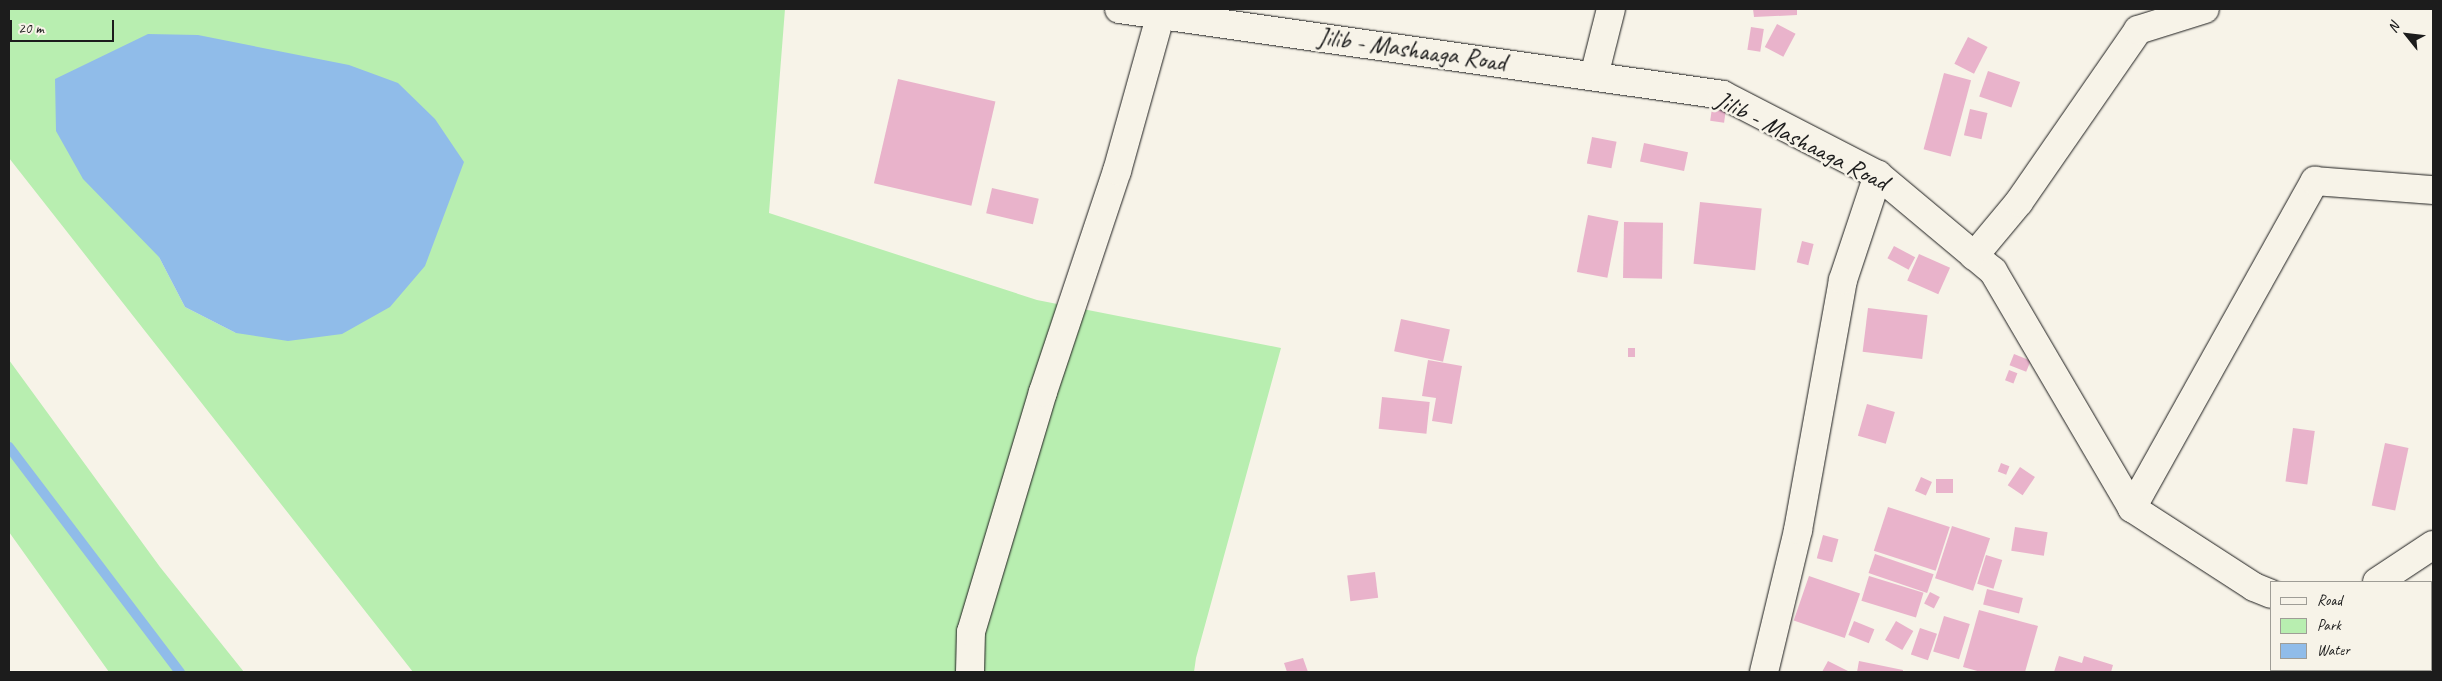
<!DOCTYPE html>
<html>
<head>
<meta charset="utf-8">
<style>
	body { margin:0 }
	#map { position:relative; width:2442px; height:681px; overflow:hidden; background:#f7f3e8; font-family:Caveat,sans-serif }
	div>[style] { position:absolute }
	.green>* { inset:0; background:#b8eeb0 }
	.water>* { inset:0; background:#90bce9 }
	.stream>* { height:10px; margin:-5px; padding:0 5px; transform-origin:5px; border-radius:5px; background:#90bce9 }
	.building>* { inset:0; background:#e9b3cb; transform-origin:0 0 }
	.roads { filter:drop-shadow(0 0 1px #1c1c1c) drop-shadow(0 0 1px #1c1c1c) }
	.minor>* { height:28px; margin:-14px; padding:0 14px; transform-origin:14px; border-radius:14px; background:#f7f3e8 }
	.major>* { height:28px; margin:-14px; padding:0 14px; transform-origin:14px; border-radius:14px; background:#f7f3e8 }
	span { translate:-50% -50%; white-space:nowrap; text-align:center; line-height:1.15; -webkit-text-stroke:5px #f7f3e8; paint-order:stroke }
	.street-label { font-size:25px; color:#1c1c1c }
	.frame { position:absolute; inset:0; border:10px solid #1c1c1c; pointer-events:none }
	.legend { position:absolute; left:2270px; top:581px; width:162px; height:90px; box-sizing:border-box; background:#f7f3e8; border:1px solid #9f9d96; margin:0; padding:6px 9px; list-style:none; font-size:15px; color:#1c1c1c }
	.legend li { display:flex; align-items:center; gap:10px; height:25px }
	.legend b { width:25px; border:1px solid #9f9d96 }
	.north { position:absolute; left:2382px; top:10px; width:50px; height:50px; -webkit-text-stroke:4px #f7f3e8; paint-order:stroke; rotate:299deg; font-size:14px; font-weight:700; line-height:20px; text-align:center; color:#1c1c1c }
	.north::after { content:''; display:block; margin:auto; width:18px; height:22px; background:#1c1c1c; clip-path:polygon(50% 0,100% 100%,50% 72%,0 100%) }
	.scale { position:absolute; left:10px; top:20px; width:104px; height:22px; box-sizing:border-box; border:2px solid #1c1c1c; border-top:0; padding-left:6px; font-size:15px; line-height:18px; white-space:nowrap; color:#1c1c1c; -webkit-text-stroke:4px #f7f3e8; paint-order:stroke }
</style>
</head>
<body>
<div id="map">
	<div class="green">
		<div style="clip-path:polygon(evenodd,9px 9px,785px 9px,769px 213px,1037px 300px,1281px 348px,1196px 658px,1194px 672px,413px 672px,9px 158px,9px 9px,159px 257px,236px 333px,185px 307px,159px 257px)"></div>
		<div style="clip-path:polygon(9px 360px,160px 567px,244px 672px,109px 672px,9px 532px)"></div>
	</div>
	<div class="water">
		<div style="clip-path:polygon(148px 34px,198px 35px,349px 65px,398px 83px,435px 119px,464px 162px,425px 266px,390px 307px,342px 334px,288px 341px,236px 333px,185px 307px,159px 257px,83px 179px,56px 131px,55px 79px)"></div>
	</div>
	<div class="stream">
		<div style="left:9px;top:447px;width:283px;rotate:52.8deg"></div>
	</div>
	<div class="building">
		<div style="clip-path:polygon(1753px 9px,1797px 9px,1797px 15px,1754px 17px)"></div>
		<div style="left:1777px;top:24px;width:21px;height:26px;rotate:28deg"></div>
		<div style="left:1751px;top:27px;width:13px;height:23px;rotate:9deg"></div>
		<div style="left:1968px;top:37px;width:22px;height:30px;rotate:27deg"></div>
		<div style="left:1988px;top:71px;width:34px;height:27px;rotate:19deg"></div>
		<div style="left:1944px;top:73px;width:28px;height:79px;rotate:15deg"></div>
		<div style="left:898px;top:79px;width:100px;height:107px;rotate:13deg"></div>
		<div style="left:1712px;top:108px;width:14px;height:13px;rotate:8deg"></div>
		<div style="left:1970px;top:109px;width:18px;height:27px;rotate:13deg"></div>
		<div style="left:1592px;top:137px;width:25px;height:27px;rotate:11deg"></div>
		<div style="left:1644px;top:143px;width:45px;height:19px;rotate:12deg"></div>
		<div style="left:992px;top:188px;width:48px;height:26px;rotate:13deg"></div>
		<div style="left:1700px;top:202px;width:62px;height:62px;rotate:6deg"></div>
		<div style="left:1588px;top:215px;width:31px;height:58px;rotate:11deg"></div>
		<div style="left:1624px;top:222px;width:39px;height:56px;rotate:1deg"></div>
		<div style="left:1802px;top:241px;width:12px;height:22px;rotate:14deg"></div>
		<div style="left:1894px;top:246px;width:24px;height:14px;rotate:28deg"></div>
		<div style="left:1919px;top:254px;width:34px;height:29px;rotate:24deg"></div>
		<div style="left:1868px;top:308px;width:60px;height:44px;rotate:7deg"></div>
		<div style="left:1401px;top:319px;width:50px;height:33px;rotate:12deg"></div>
		<div style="left:1628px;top:348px;width:7px;height:9px"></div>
		<div style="left:2014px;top:354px;width:18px;height:12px;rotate:22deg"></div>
		<div style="clip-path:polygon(1428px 360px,1462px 366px,1452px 424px,1432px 421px,1436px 398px,1422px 396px)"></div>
		<div style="left:2009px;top:370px;width:9px;height:11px;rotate:21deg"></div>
		<div style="left:1382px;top:397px;width:48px;height:32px;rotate:6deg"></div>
		<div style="left:1867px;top:404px;width:29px;height:33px;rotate:16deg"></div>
		<div style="left:2293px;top:428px;width:22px;height:54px;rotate:8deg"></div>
		<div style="left:2385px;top:443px;width:24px;height:64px;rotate:12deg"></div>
		<div style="left:2001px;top:463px;width:9px;height:9px;rotate:21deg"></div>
		<div style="left:2020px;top:467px;width:18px;height:22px;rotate:34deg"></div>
		<div style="left:1921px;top:477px;width:12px;height:15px;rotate:24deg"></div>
		<div style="left:1953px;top:479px;width:14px;height:17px;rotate:90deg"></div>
		<div style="left:1888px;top:507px;width:65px;height:46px;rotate:18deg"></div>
		<div style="left:1952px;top:526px;width:40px;height:55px;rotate:18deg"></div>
		<div style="left:2015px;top:527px;width:33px;height:24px;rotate:9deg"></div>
		<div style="left:1823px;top:535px;width:16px;height:24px;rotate:15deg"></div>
		<div style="left:1875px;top:554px;width:62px;height:20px;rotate:19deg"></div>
		<div style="left:1986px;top:555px;width:17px;height:30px;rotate:17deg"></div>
		<div style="left:1375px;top:572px;width:26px;height:28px;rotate:83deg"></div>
		<div style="left:1809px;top:576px;width:54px;height:47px;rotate:19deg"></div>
		<div style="left:1869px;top:576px;width:57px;height:26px;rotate:17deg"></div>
		<div style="left:1987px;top:589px;width:37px;height:16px;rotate:14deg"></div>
		<div style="left:1930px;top:592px;width:11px;height:13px;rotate:27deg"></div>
		<div style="clip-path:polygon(1979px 610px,2038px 626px,2025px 672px,1981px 672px,1963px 667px)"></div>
		<div style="left:1944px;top:616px;width:27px;height:37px;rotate:17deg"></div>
		<div style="left:1854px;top:621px;width:22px;height:15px;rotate:22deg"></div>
		<div style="left:1896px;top:621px;width:20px;height:22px;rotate:30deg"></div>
		<div style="left:1920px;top:628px;width:18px;height:28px;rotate:19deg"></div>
		<div style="clip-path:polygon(2059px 656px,2082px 663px,2084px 656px,2113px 665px,2111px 672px,2054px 672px)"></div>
		<div style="clip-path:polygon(2431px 656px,2433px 656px,2433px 672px,2419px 672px,2419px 670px,2431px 670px)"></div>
		<div style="clip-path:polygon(1303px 658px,1308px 672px,1287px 672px,1284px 663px)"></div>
		<div style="clip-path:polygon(1828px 661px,1850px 672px,1822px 672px)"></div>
		<div style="clip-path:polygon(1859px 661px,1903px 670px,1903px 672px,1857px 672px)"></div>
	</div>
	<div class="roads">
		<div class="minor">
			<div style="left:1594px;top:76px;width:69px;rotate:-75.8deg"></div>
			<div style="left:1974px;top:256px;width:70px;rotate:-50.2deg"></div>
			<div style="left:2019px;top:202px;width:209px;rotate:-55.3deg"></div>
			<div style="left:2138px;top:30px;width:70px;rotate:-17.4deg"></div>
			<div style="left:2132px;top:508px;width:375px;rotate:-60.8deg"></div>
			<div style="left:2315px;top:181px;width:118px;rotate:4.4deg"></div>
			<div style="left:2377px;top:582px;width:67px;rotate:-33.5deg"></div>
			<div style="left:970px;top:672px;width:40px;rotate:-88.6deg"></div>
			<div style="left:971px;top:632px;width:251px;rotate:-73.3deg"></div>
			<div style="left:1043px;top:392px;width:233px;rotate:-71.5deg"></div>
			<div style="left:1117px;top:171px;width:164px;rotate:-74.4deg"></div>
			<div style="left:1764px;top:672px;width:146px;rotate:-76.5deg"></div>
			<div style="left:1798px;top:530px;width:254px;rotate:-79.8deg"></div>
			<div style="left:1843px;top:280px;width:111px;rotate:-71.6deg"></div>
			<div style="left:2292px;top:672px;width:3px;rotate:-45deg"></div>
		</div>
		<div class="major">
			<div style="left:1119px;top:9px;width:610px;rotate:8.1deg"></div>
			<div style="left:1723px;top:95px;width:174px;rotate:27.3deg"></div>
			<div style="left:1878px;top:175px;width:150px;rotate:39.9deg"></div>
			<div style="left:1993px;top:271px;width:275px;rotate:59.6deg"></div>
			<div style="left:2132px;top:508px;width:145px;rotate:32.9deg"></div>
			<div style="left:2254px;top:587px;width:18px;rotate:22deg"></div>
			<div style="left:2431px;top:630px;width:2px;rotate:27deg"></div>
		</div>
	</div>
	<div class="street-label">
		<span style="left:1412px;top:50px;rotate:8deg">Jilib - Mashaaga Road</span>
		<span style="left:1802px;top:141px;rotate:27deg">Jilib - Mashaaga Road</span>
	</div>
	<div class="frame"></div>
	<ul class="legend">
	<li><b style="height:6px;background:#f7f3e8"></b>Road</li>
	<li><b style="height:14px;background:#b8eeb0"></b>Park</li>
	<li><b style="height:14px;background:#90bce9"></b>Water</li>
	</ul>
	<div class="north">N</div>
	<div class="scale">20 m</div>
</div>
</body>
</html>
